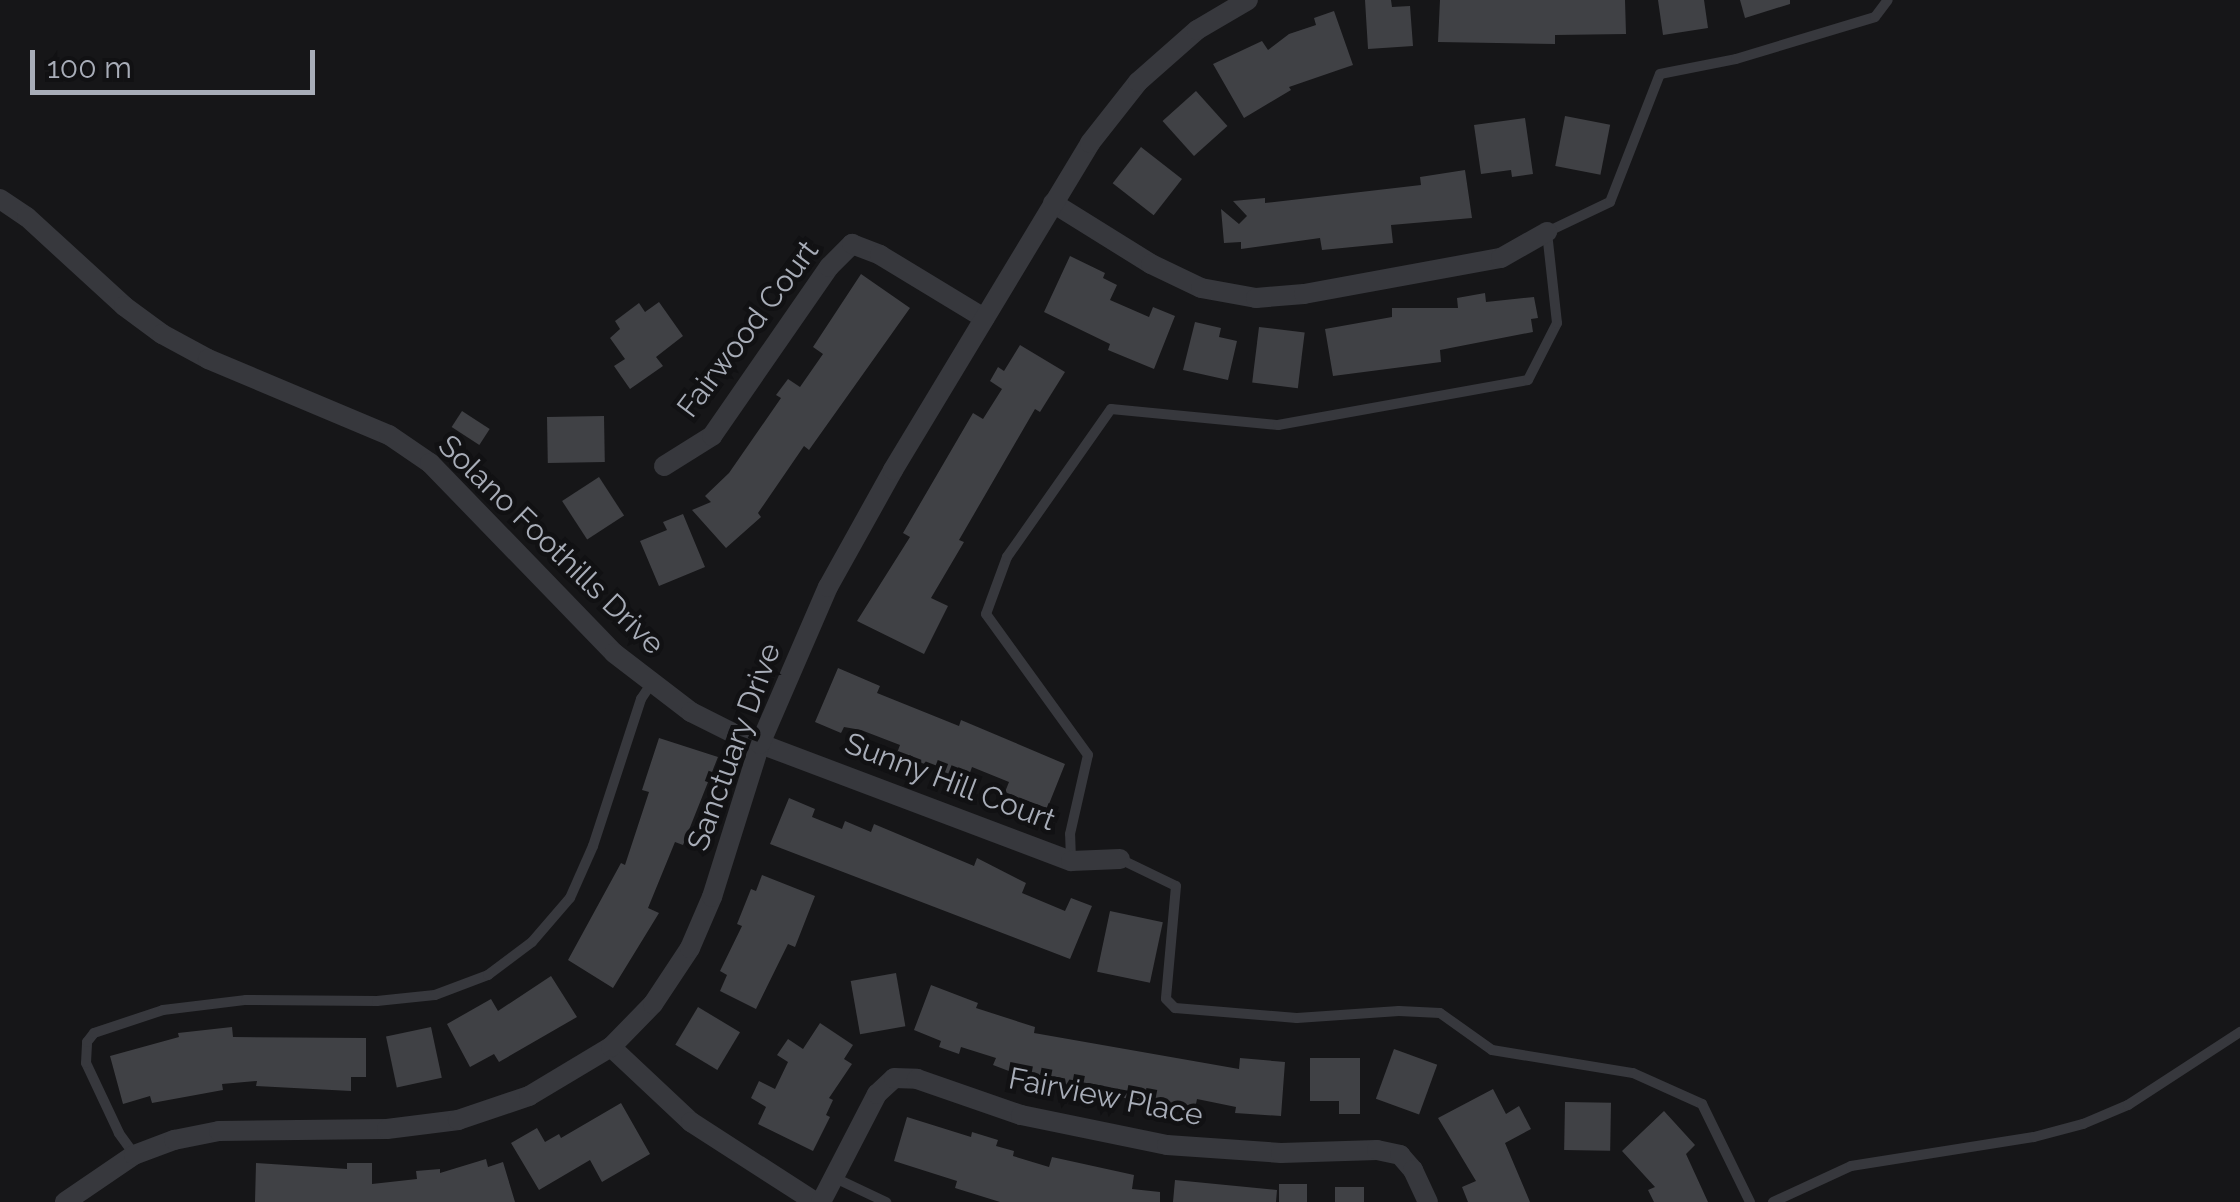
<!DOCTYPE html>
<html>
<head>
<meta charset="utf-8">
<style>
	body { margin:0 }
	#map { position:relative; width:2240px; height:1202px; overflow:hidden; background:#161618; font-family:Raleway,sans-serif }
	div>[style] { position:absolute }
	.building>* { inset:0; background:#404145; transform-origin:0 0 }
	.lane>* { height:10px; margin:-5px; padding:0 5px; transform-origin:5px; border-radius:5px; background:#37383d }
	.street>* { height:20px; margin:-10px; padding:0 10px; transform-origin:10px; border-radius:10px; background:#37383d }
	span { translate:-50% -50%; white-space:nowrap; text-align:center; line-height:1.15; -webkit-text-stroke:9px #111113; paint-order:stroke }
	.street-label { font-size:30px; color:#a8adb8 }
	.scale { position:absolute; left:30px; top:50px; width:285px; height:45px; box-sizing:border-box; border:5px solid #a8adb8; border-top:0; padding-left:12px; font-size:30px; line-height:35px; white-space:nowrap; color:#a8adb8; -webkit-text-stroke:8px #111113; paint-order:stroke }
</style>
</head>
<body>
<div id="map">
	<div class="building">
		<div style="clip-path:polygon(1365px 0,1391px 0,1392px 7px,1410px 6px,1413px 46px,1368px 49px)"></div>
		<div style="clip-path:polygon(1440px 0,1625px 0,1626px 34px,1555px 35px,1555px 44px,1438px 42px)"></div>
		<div style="clip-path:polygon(1658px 0,1704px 0,1708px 28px,1663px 35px)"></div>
		<div style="clip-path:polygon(1740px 0,1790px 0,1790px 4px,1745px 18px)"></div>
		<div style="clip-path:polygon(1334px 11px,1353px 65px,1289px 87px,1291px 90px,1244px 118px,1213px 64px,1262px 41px,1268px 50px,1289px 34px,1316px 25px,1314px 18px)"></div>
		<div style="left:1196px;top:91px;width:47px;height:45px;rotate:48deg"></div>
		<div style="left:1565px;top:116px;width:46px;height:51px;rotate:11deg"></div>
		<div style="clip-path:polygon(1525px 118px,1533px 174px,1512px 177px,1511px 170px,1481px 174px,1474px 125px)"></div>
		<div style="left:1141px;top:147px;width:52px;height:46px;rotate:38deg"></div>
		<div style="clip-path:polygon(1465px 170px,1472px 218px,1391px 225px,1393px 243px,1322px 250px,1320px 238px,1241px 249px,1241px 242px,1224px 243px,1221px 209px,1239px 224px,1247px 216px,1233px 201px,1265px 198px,1265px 203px,1421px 185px,1420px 177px)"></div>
		<div style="clip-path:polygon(1070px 256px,1105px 273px,1103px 278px,1117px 285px,1110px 300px,1149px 317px,1153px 307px,1175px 316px,1154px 369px,1108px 350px,1110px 344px,1044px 312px)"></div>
		<div style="clip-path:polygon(861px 274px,910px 308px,809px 450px,804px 446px,758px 513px,761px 517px,726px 548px,692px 510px,711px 502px,705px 496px,729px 473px,781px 398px,776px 395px,788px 379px,800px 387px,823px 354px,813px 347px)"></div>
		<div style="clip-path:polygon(1485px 293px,1486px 302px,1534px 297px,1538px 318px,1531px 319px,1533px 332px,1440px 350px,1441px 362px,1333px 376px,1325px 329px,1392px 317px,1392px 308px,1458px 308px,1457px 298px)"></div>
		<div style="clip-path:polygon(659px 302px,683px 336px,656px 357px,663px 366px,630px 389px,614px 366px,625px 359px,610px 338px,620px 329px,615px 321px,639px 303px,645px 312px)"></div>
		<div style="clip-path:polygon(1195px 322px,1221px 328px,1219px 337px,1237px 341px,1228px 380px,1183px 370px)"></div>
		<div style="left:1259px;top:327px;width:46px;height:56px;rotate:7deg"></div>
		<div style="clip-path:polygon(1020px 345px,1065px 372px,1040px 412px,1035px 409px,959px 540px,964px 542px,931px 598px,948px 606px,924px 654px,857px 621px,910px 537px,903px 533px,973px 413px,983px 419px,1002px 389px,990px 381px,998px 367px,1004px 371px)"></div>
		<div style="left:462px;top:411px;width:33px;height:19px;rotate:33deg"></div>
		<div style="left:604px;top:416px;width:46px;height:57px;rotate:89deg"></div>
		<div style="left:599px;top:477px;width:46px;height:44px;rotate:57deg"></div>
		<div style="clip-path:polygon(683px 514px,705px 567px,659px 586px,640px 541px,667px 530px,663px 522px)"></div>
		<div style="clip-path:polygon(838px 668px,880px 686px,877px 693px,959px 726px,961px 720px,1065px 764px,1047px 809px,1005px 792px,1009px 782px,972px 767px,967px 781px,897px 753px,900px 745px,861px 730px,844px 727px,841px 733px,815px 722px)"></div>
		<div style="clip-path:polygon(659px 738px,718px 757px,683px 845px,675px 842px,648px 908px,659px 913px,613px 988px,568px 960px,621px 863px,625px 865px,649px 792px,642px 790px)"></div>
		<div style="clip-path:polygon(789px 798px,815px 809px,812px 817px,842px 829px,845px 821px,871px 832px,874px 824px,974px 866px,977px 858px,1026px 883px,1022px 893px,1065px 911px,1071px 898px,1092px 906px,1070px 959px,770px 844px)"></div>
		<div style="clip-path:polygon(762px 875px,815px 896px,795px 947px,788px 944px,756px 1009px,720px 991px,727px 975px,720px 971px,742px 926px,737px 924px,751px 889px,756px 891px)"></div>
		<div style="left:1110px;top:911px;width:54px;height:62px;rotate:12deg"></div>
		<div style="left:896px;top:973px;width:54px;height:46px;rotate:80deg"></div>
		<div style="clip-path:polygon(551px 976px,577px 1017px,499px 1062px,494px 1054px,470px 1067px,447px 1024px,491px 999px,498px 1011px)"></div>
		<div style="clip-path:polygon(931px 985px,978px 1003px,976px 1008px,1035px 1027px,1034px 1033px,1239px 1069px,1240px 1058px,1285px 1062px,1281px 1116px,1235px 1113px,1236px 1107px,1197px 1099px,1194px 1114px,1103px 1093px,1104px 1086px,1069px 1080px,1068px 1088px,1040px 1083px,993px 1065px,996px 1058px,961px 1047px,959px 1054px,939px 1047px,941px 1041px,914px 1030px)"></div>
		<div style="left:698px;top:1007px;width:49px;height:44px;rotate:31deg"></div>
		<div style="clip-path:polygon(820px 1023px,853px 1045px,844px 1059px,852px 1064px,829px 1098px,833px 1100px,826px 1115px,830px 1117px,813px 1151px,758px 1124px,766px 1107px,751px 1098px,759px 1081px,775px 1089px,788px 1062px,777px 1055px,788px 1039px,803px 1049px)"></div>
		<div style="clip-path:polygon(232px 1027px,233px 1037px,366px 1038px,366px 1077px,351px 1077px,351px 1091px,256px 1086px,257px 1081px,222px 1084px,223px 1090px,152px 1103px,150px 1096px,123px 1104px,110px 1056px,179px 1037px,178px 1033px)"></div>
		<div style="left:431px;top:1027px;width:52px;height:46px;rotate:78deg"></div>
		<div style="left:1394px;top:1049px;width:46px;height:53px;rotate:20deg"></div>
		<div style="clip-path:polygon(1310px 1058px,1360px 1058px,1360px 1114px,1339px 1114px,1339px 1101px,1310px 1101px)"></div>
		<div style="clip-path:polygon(1493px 1089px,1506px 1114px,1519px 1106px,1531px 1129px,1505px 1143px,1530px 1202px,1468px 1202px,1462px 1187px,1476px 1181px,1438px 1118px)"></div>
		<div style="left:1565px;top:1102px;width:46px;height:48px;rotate:1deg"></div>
		<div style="clip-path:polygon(621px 1103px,650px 1154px,602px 1182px,590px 1160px,539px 1190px,511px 1143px,537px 1128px,545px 1142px,559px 1134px,561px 1138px)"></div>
		<div style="clip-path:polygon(1664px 1111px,1695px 1145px,1686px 1154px,1708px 1202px,1654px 1202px,1648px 1190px,1655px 1187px,1622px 1151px)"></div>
		<div style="clip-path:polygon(907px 1117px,971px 1137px,972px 1132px,998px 1140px,996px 1146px,1014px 1151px,1013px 1156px,1049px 1167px,1052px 1157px,1134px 1175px,1132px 1189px,1160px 1192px,1160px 1202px,1000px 1202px,955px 1188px,957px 1181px,894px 1161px)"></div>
		<div style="clip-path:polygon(486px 1159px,488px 1167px,503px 1162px,515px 1202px,255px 1202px,256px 1163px,347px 1169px,347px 1163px,372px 1163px,372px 1184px,417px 1179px,416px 1171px,440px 1169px,440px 1173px)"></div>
		<div style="clip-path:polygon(1175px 1180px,1277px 1190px,1276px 1202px,1173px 1202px)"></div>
		<div style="left:1307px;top:1184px;width:18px;height:28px;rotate:90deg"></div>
		<div style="left:1335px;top:1187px;width:29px;height:15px"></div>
	</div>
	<div class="lane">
		<div style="left:1120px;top:859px;width:62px;rotate:25.7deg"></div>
		<div style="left:1176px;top:886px;width:113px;rotate:95.1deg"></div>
		<div style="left:1166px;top:999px;width:13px;rotate:45deg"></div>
		<div style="left:1175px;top:1008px;width:122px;rotate:4.7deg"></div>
		<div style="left:1297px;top:1018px;width:102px;rotate:-3.9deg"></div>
		<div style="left:1399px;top:1011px;width:41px;rotate:2.8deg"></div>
		<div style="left:1440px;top:1013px;width:64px;rotate:35.4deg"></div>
		<div style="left:1492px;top:1050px;width:143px;rotate:9.3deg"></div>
		<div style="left:1633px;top:1073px;width:76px;rotate:24.2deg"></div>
		<div style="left:1702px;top:1104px;width:109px;rotate:63.9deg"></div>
		<div style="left:1071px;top:860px;width:26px;rotate:-92deg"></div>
		<div style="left:1070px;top:834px;width:81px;rotate:-77.2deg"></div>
		<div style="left:1088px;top:755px;width:174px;rotate:-125.9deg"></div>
		<div style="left:986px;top:614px;width:61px;rotate:-69.8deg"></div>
		<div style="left:1007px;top:557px;width:181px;rotate:-54.9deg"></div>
		<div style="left:1111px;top:409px;width:168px;rotate:5.5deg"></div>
		<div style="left:1278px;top:425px;width:254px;rotate:-10.2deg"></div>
		<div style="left:1528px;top:380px;width:64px;rotate:-63deg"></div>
		<div style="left:1557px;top:323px;width:92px;rotate:-96.3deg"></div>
		<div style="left:1547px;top:232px;width:70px;rotate:-25.5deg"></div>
		<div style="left:1610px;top:202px;width:137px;rotate:-68.7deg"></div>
		<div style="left:1660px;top:74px;width:77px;rotate:-11.2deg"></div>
		<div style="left:1736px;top:59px;width:145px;rotate:-16.8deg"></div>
		<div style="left:1875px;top:17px;width:21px;rotate:-53deg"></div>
		<div style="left:134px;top:1154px;width:26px;rotate:-126deg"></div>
		<div style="left:119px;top:1133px;width:77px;rotate:-115.2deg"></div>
		<div style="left:86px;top:1063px;width:21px;rotate:-87deg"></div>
		<div style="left:87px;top:1042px;width:11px;rotate:-52deg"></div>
		<div style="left:94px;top:1033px;width:73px;rotate:-18.4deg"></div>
		<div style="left:163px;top:1010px;width:84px;rotate:-6.9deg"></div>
		<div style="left:246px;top:1000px;width:131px;rotate:0.4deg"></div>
		<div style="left:377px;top:1001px;width:58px;rotate:-5.9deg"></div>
		<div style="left:435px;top:995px;width:57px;rotate:-20.7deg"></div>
		<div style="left:488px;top:975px;width:55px;rotate:-36.9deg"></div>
		<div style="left:532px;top:942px;width:58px;rotate:-49.2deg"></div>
		<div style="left:570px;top:898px;width:57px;rotate:-66.1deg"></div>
		<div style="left:593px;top:846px;width:155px;rotate:-71.9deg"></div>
		<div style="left:641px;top:699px;width:18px;rotate:-56deg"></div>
		<div style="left:833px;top:1177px;width:59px;rotate:25.3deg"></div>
		<div style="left:1773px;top:1202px;width:86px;rotate:-24.8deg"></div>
		<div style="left:1851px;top:1166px;width:185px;rotate:-9deg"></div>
		<div style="left:2034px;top:1137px;width:51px;rotate:-14.9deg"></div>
		<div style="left:2083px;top:1124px;width:49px;rotate:-22.9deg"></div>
		<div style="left:2128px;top:1105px;width:134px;rotate:-33.1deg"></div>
	</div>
	<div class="street">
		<div style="left:0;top:199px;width:32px;rotate:34deg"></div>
		<div style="left:27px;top:217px;width:132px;rotate:42.5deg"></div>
		<div style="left:124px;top:306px;width:47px;rotate:36.4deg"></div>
		<div style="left:162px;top:334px;width:52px;rotate:28.5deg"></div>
		<div style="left:208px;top:359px;width:196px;rotate:22.8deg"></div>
		<div style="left:389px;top:435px;width:50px;rotate:34.3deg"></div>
		<div style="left:430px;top:463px;width:264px;rotate:45.9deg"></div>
		<div style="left:614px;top:653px;width:97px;rotate:37.5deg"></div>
		<div style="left:691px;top:712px;width:51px;rotate:26.6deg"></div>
		<div style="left:737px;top:735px;width:357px;rotate:20.7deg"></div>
		<div style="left:1071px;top:861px;width:49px;rotate:-2.3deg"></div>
		<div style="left:1053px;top:203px;width:115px;rotate:31.9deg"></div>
		<div style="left:1151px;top:264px;width:55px;rotate:25.6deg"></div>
		<div style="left:1201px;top:288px;width:56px;rotate:10.3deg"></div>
		<div style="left:1256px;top:298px;width:48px;rotate:-4.8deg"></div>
		<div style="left:1304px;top:294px;width:200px;rotate:-10.4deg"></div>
		<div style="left:1501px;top:258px;width:53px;rotate:-29.5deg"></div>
		<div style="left:664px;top:466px;width:57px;rotate:-32deg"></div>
		<div style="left:712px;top:436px;width:206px;rotate:-55.3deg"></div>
		<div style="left:829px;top:267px;width:33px;rotate:-45deg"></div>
		<div style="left:852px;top:244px;width:30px;rotate:21deg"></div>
		<div style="left:880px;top:255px;width:122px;rotate:31.2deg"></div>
		<div style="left:611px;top:1047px;width:110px;rotate:43.2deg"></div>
		<div style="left:691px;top:1122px;width:148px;rotate:32.8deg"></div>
		<div style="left:65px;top:1202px;width:83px;rotate:-34.3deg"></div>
		<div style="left:134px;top:1155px;width:43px;rotate:-20.6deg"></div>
		<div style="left:174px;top:1140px;width:46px;rotate:-11.3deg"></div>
		<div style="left:219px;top:1131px;width:168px;rotate:-0.7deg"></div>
		<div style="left:387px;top:1129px;width:72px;rotate:-7.2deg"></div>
		<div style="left:458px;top:1120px;width:75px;rotate:-18.7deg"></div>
		<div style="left:529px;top:1096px;width:96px;rotate:-30.9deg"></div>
		<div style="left:611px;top:1047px;width:60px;rotate:-45.7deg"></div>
		<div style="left:653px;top:1004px;width:67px;rotate:-56.5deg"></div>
		<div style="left:690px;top:948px;width:56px;rotate:-66.7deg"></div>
		<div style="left:712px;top:897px;width:160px;rotate:-72.6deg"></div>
		<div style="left:760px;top:744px;width:171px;rotate:-66.6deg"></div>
		<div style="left:828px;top:587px;width:134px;rotate:-60.9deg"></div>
		<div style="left:893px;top:470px;width:382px;rotate:-58.9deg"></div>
		<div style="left:1090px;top:143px;width:78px;rotate:-51.8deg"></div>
		<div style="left:1138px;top:82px;width:79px;rotate:-41.4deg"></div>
		<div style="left:1197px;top:30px;width:59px;rotate:-30.5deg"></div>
		<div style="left:821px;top:1202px;width:122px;rotate:-62.6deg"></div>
		<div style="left:877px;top:1094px;width:23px;rotate:-43deg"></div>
		<div style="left:894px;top:1078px;width:23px;rotate:2deg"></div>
		<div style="left:917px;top:1079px;width:110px;rotate:19.1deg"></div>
		<div style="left:1021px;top:1115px;width:149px;rotate:11.6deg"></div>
		<div style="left:1167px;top:1145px;width:114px;rotate:4deg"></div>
		<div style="left:1281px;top:1153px;width:96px;rotate:-1.8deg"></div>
		<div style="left:1377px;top:1150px;width:24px;rotate:12deg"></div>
		<div style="left:1400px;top:1155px;width:20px;rotate:49deg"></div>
		<div style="left:1413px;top:1170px;width:35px;rotate:65deg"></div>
	</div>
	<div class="street-label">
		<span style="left:748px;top:329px;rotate:-53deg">Fairwood Court</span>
		<span style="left:551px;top:545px;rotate:44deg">Solano Foothills Drive</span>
		<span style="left:734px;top:747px;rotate:-70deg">Sanctuary Drive</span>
		<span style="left:950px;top:782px;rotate:21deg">Sunny Hill Court</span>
		<span style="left:1106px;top:1097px;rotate:11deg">Fairview Place</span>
	</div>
	<div class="scale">100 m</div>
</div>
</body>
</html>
